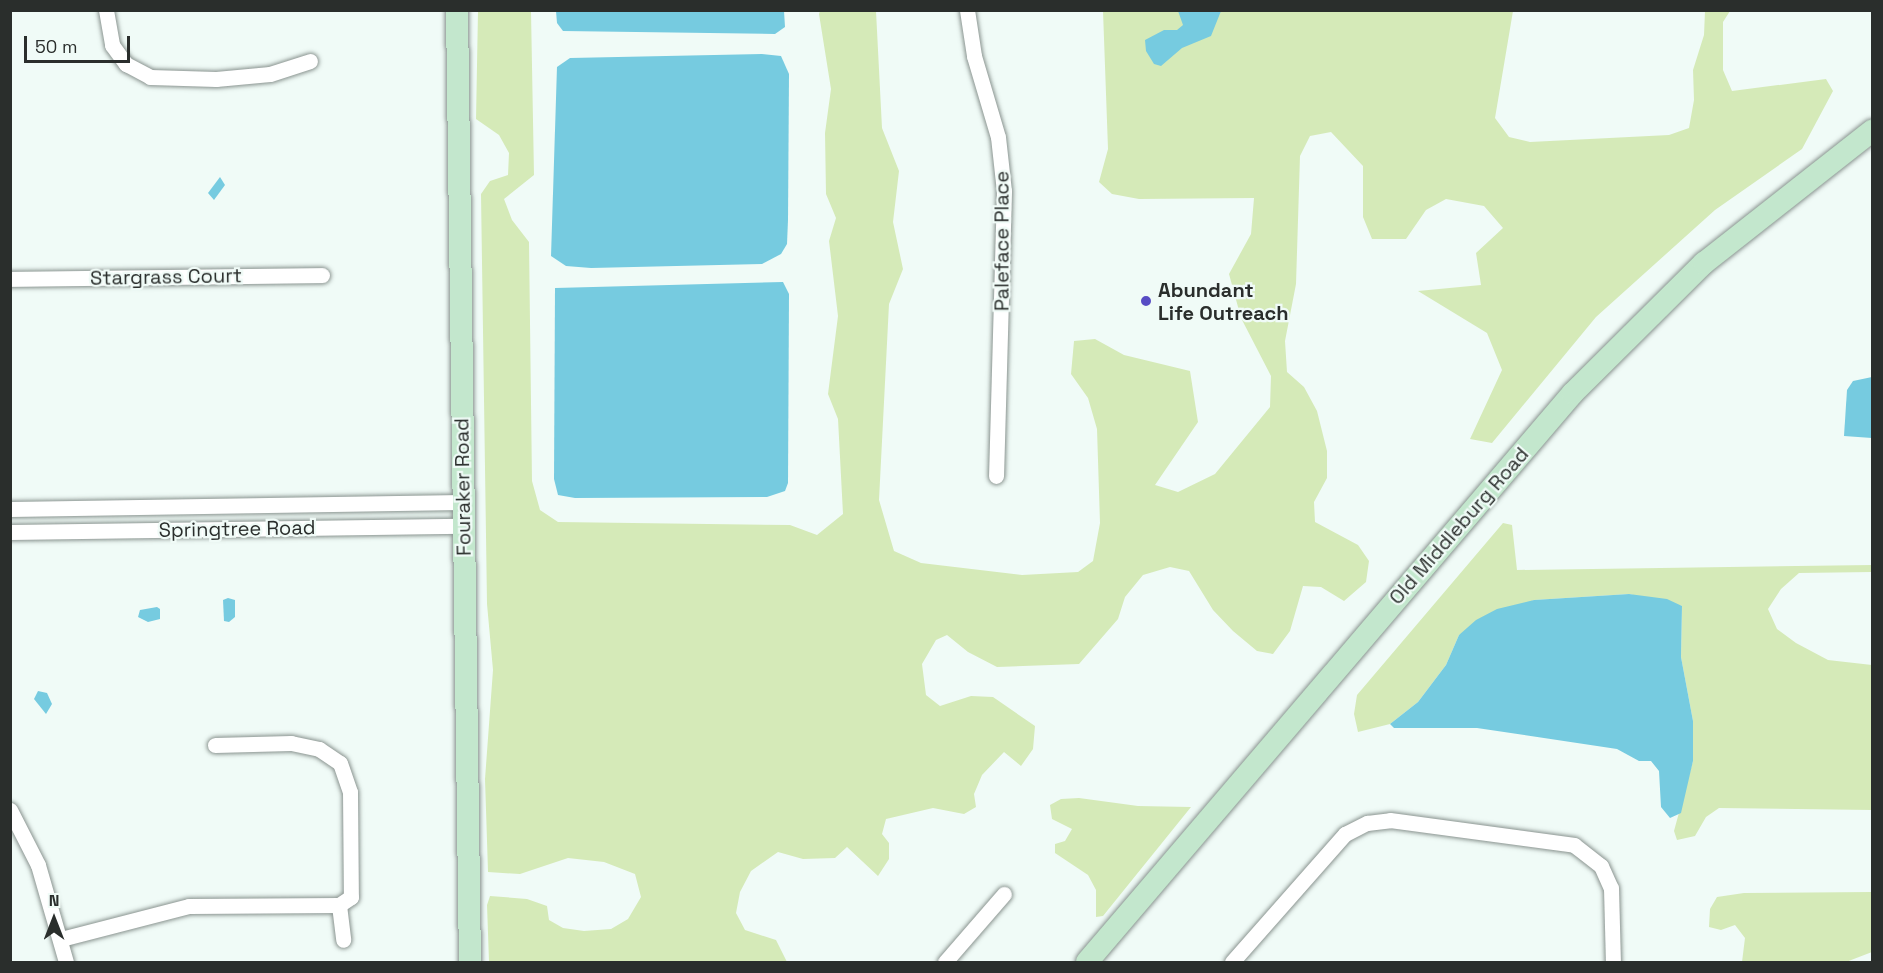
<!DOCTYPE html>
<html>
<head>
<meta charset="utf-8">
<style>
	body { margin:0 }
	#map { position:relative; width:1883px; height:973px; overflow:hidden; background:#f0fbf7; font-family:"Space Grotesk",sans-serif }
	div>[style] { position:absolute }
	.green>* { inset:0; background:#d5eab8 }
	.water>* { inset:0; background:#76cbe0 }
	.roads { filter:drop-shadow(0 0 2px #8a9490) drop-shadow(0 0 2px #8a9490) }
	.minor>* { height:15px; margin:-7.5px; padding:0 7.5px; transform-origin:7.5px; border-radius:7.5px; background:#fff }
	.secondary>* { height:22px; margin:-11px; padding:0 11px; transform-origin:11px; border-radius:11px; background:#c3e7cd }
	.dots>* { width:16px; height:16px; translate:-50% -50%; box-sizing:border-box; border:3px solid #f0fbf7; border-radius:50% }
	span { translate:-50% -50%; white-space:nowrap; text-align:center; line-height:1.15; -webkit-text-stroke:4.5px #f0fbf7; paint-order:stroke }
	.street-label { font-size:20px; color:#2a2e2c }
	.poi-label { font-size:20px; color:#2a2e2c; font-weight:700 }
	.left { translate:0 -50%; text-align:left }
	.frame { position:absolute; inset:0; border:12px solid #2a2e2c; pointer-events:none }
	.north { position:absolute; left:24px; top:889px; width:60px; height:60px; -webkit-text-stroke:4px #f0fbf7; paint-order:stroke; rotate:0deg; font-size:16px; font-weight:700; line-height:24px; text-align:center; color:#2a2e2c }
	.north::after { content:''; display:block; margin:auto; width:21px; height:27px; background:#2a2e2c; clip-path:polygon(50% 0,100% 100%,50% 72%,0 100%) }
	.scale { position:absolute; left:24px; top:36px; width:106px; height:27px; box-sizing:border-box; border:3px solid #2a2e2c; border-top:0; padding-left:8px; font-size:18px; line-height:21px; white-space:nowrap; color:#2a2e2c; -webkit-text-stroke:4px #f0fbf7; paint-order:stroke }
</style>
</head>
<body>
<div id="map">
	<div class="green">
		<div style="clip-path:polygon(478px 11px,531px 11px,534px 175px,504px 199px,512px 220px,529px 242px,532px 481px,540px 510px,558px 522px,790px 525px,817px 535px,843px 514px,838px 419px,828px 394px,838px 316px,829px 241px,836px 218px,826px 194px,825px 133px,831px 89px,819px 14px,820px 11px,876px 11px,882px 128px,899px 171px,893px 222px,903px 269px,889px 304px,879px 500px,894px 551px,921px 563px,1022px 575px,1078px 572px,1093px 561px,1100px 523px,1097px 429px,1088px 398px,1071px 374px,1074px 341px,1095px 339px,1124px 355px,1190px 371px,1198px 422px,1155px 485px,1178px 492px,1215px 474px,1270px 407px,1271px 376px,1241px 318px,1229px 274px,1251px 234px,1254px 198px,1139px 199px,1112px 194px,1099px 182px,1108px 149px,1103px 11px,1513px 11px,1495px 118px,1509px 137px,1530px 142px,1669px 135px,1689px 128px,1694px 100px,1693px 70px,1704px 35px,1705px 11px,1730px 11px,1723px 22px,1723px 70px,1732px 91px,1826px 79px,1833px 91px,1802px 149px,1715px 210px,1596px 317px,1492px 443px,1470px 439px,1502px 370px,1487px 333px,1418px 291px,1481px 285px,1476px 253px,1503px 228px,1484px 206px,1446px 199px,1426px 210px,1406px 239px,1372px 239px,1363px 217px,1363px 166px,1331px 132px,1310px 136px,1300px 156px,1296px 284px,1285px 341px,1287px 372px,1304px 387px,1317px 411px,1327px 451px,1327px 478px,1314px 502px,1315px 522px,1358px 545px,1369px 561px,1366px 582px,1344px 601px,1321px 587px,1303px 586px,1290px 631px,1273px 654px,1257px 651px,1233px 631px,1213px 610px,1189px 571px,1170px 567px,1143px 575px,1125px 597px,1118px 619px,1079px 664px,997px 667px,968px 652px,947px 635px,936px 640px,922px 664px,926px 695px,940px 706px,971px 696px,993px 697px,1035px 726px,1033px 749px,1021px 766px,1004px 752px,982px 775px,974px 794px,976px 807px,964px 814px,933px 808px,886px 819px,882px 834px,889px 843px,889px 859px,878px 876px,847px 847px,835px 858px,803px 859px,778px 852px,751px 871px,740px 892px,736px 913px,745px 930px,776px 940px,787px 962px,489px 962px,487px 905px,490px 896px,527px 899px,547px 906px,549px 920px,563px 928px,584px 931px,611px 929px,628px 919px,641px 897px,635px 874px,604px 862px,568px 858px,520px 874px,488px 872px,485px 779px,493px 670px,487px 604px,481px 194px,490px 181px,508px 175px,509px 153px,499px 135px,476px 119px)"></div>
		<div style="clip-path:polygon(1503px 523px,1512px 525px,1517px 570px,1872px 565px,1872px 572px,1799px 573px,1781px 589px,1768px 609px,1777px 629px,1796px 643px,1828px 660px,1872px 665px,1872px 810px,1719px 808px,1706px 817px,1695px 836px,1677px 840px,1674px 831px,1693px 761px,1693px 721px,1681px 657px,1682px 606px,1629px 594px,1534px 600px,1459px 635px,1446px 665px,1418px 702px,1390px 724px,1358px 732px,1354px 714px,1357px 695px)"></div>
		<div style="clip-path:polygon(1079px 798px,1138px 806px,1191px 807px,1103px 916px,1096px 917px,1096px 890px,1088px 875px,1055px 853px,1055px 844px,1065px 841px,1072px 829px,1052px 819px,1050px 805px,1061px 799px)"></div>
		<div style="clip-path:polygon(1872px 892px,1872px 952px,1846px 962px,1742px 962px,1745px 938px,1735px 925px,1721px 930px,1709px 927px,1710px 909px,1717px 897px,1744px 893px)"></div>
	</div>
	<div class="water">
		<div style="clip-path:polygon(556px 11px,784px 11px,785px 27px,775px 34px,563px 31px,557px 23px)"></div>
		<div style="clip-path:polygon(1178px 11px,1221px 11px,1211px 36px,1182px 48px,1161px 66px,1154px 64px,1146px 51px,1145px 40px,1164px 30px,1177px 30px,1183px 25px)"></div>
		<div style="clip-path:polygon(762px 54px,781px 56px,789px 74px,788px 220px,787px 244px,781px 254px,762px 264px,591px 268px,566px 266px,551px 256px,557px 67px,570px 58px)"></div>
		<div style="clip-path:polygon(220px 177px,225px 185px,214px 200px,208px 193px)"></div>
		<div style="clip-path:polygon(783px 282px,789px 294px,788px 483px,785px 491px,767px 497px,575px 498px,558px 495px,554px 479px,555px 288px)"></div>
		<div style="clip-path:polygon(1872px 377px,1872px 438px,1844px 436px,1847px 390px,1853px 381px)"></div>
		<div style="clip-path:polygon(1629px 594px,1667px 599px,1682px 606px,1681px 657px,1693px 721px,1693px 761px,1681px 813px,1670px 818px,1661px 807px,1659px 771px,1651px 761px,1639px 761px,1617px 749px,1477px 728px,1394px 728px,1390px 724px,1418px 702px,1446px 665px,1459px 635px,1476px 620px,1497px 609px,1534px 600px)"></div>
		<div style="clip-path:polygon(228px 598px,235px 600px,235px 617px,229px 622px,224px 621px,223px 600px)"></div>
		<div style="clip-path:polygon(157px 607px,160px 609px,160px 619px,148px 622px,138px 617px,140px 610px)"></div>
		<div style="clip-path:polygon(38px 691px,47px 693px,52px 704px,46px 714px,34px 699px)"></div>
	</div>
	<div class="roads">
		<div class="minor">
			<div style="left:106px;top:10px;width:36px;rotate:80deg"></div>
			<div style="left:112px;top:45px;width:24px;rotate:54deg"></div>
			<div style="left:126px;top:64px;width:27px;rotate:28deg"></div>
			<div style="left:150px;top:77px;width:66px;rotate:1.7deg"></div>
			<div style="left:216px;top:79px;width:54px;rotate:-5.3deg"></div>
			<div style="left:270px;top:74px;width:42px;rotate:-18deg"></div>
			<div style="left:967px;top:10px;width:47px;rotate:81.3deg"></div>
			<div style="left:974px;top:56px;width:84px;rotate:73.5deg"></div>
			<div style="left:998px;top:137px;width:54px;rotate:83.7deg"></div>
			<div style="left:1004px;top:191px;width:285px;rotate:91.6deg"></div>
			<div style="left:10px;top:279px;width:312px;rotate:-0.7deg"></div>
			<div style="left:10px;top:509px;width:452px;rotate:-0.9deg"></div>
			<div style="left:10px;top:532px;width:453px;rotate:-0.8deg"></div>
			<div style="left:215px;top:745px;width:76px;rotate:-1.5deg"></div>
			<div style="left:291px;top:743px;width:29px;rotate:12deg"></div>
			<div style="left:319px;top:749px;width:25px;rotate:34deg"></div>
			<div style="left:340px;top:763px;width:31px;rotate:71deg"></div>
			<div style="left:350px;top:792px;width:105px;rotate:89.5deg"></div>
			<div style="left:351px;top:897px;width:14px;rotate:146deg"></div>
			<div style="left:10px;top:810px;width:62px;rotate:63deg"></div>
			<div style="left:38px;top:865px;width:101px;rotate:73.9deg"></div>
			<div style="left:339px;top:905px;width:35px;rotate:83deg"></div>
			<div style="left:61px;top:939px;width:132px;rotate:-14.5deg"></div>
			<div style="left:189px;top:906px;width:150px;rotate:-0.4deg"></div>
			<div style="left:945px;top:962px;width:90px;rotate:-49.1deg"></div>
			<div style="left:1232px;top:962px;width:171px;rotate:-48.6deg"></div>
			<div style="left:1345px;top:834px;width:25px;rotate:-27deg"></div>
			<div style="left:1367px;top:823px;width:23px;rotate:-7deg"></div>
			<div style="left:1390px;top:820px;width:186px;rotate:7.7deg"></div>
			<div style="left:1574px;top:845px;width:34px;rotate:38deg"></div>
			<div style="left:1601px;top:866px;width:24px;rotate:66deg"></div>
			<div style="left:1611px;top:888px;width:74px;rotate:88.5deg"></div>
		</div>
		<div class="secondary">
			<div style="left:457px;top:10px;width:952px;rotate:89.22deg"></div>
			<div style="left:1087px;top:962px;width:748px;rotate:-49.5deg"></div>
			<div style="left:1573px;top:393px;width:185px;rotate:-44.8deg"></div>
			<div style="left:1704px;top:263px;width:214px;rotate:-38.2deg"></div>
		</div>
	</div>
	<div class="dots">
		<div style="left:1146px;top:301px;background:#574cc4"></div>
	</div>
	<div class="street-label">
		<span style="left:1002px;top:241px;rotate:-90deg">Paleface Place</span>
		<span style="left:166px;top:277px;rotate:-1deg">Stargrass Court</span>
		<span style="left:463px;top:487px;rotate:-91deg">Fouraker Road</span>
		<span style="left:1459px;top:526px;rotate:-49deg">Old Middleburg Road</span>
		<span style="left:237px;top:529px;rotate:-1deg">Springtree Road</span>
	</div>
	<div class="poi-label">
		<span class="left" style="left:1158px;top:302px">Abundant<br>Life Outreach</span>
	</div>
	<div class="frame"></div>
	<div class="north">N</div>
	<div class="scale">50 m</div>
</div>
</body>
</html>
